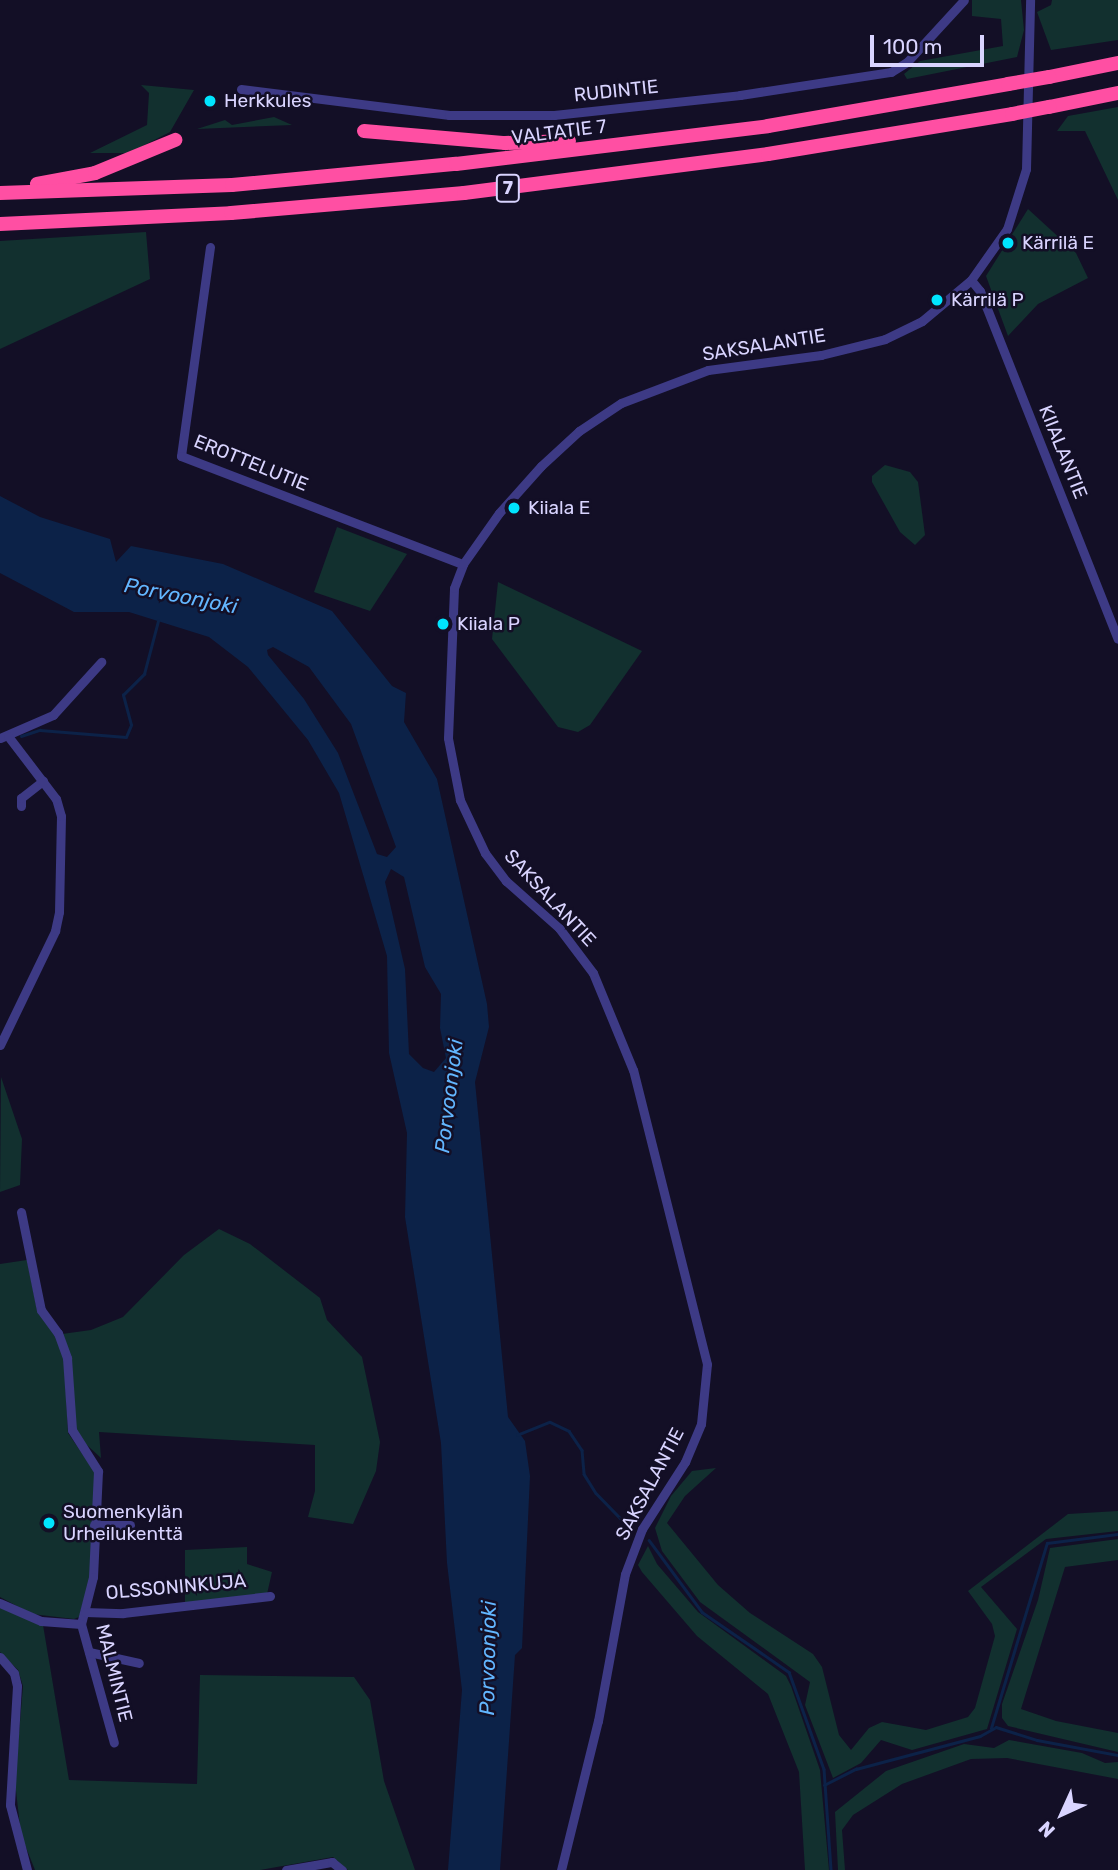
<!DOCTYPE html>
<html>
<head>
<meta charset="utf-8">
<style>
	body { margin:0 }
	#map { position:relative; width:1118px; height:1870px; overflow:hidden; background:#130f26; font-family:Rubik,sans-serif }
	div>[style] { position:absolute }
	.green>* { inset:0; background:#12302f }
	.water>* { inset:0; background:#0c2248 }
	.stream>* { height:2.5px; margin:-1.25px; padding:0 1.25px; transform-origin:1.25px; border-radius:1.25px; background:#0c2248 }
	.minor>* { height:9px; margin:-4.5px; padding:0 4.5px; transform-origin:4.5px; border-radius:4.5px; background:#3d3a85 }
	.highway>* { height:14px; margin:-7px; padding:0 7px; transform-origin:7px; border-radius:7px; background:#ff4fa3 }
	.highway-bridge>* { height:14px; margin:-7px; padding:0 7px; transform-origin:7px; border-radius:7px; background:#ff4fa3 }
	.dots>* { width:19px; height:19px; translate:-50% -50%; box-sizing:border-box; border:4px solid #130f26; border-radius:50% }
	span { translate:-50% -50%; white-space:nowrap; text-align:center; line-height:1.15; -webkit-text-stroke:5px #130f26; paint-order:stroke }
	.shield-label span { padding:2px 5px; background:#130f26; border:2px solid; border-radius:5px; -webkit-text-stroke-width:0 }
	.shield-label { font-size:18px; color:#d9d4ff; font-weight:700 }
	.street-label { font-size:19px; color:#d9d4ff }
	.poi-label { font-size:19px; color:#d9d4ff }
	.left { translate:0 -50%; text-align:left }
	.water-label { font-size:21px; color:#62b6ff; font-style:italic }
	.north { position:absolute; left:1027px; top:1779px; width:70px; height:70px; -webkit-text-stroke:5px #130f26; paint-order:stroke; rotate:225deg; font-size:19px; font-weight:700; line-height:28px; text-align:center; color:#d9d4ff }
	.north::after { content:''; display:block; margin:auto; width:24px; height:32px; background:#d9d4ff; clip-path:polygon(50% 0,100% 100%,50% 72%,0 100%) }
	.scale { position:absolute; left:870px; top:35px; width:114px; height:32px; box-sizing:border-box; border:4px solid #d9d4ff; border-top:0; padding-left:9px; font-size:21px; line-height:24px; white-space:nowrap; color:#d9d4ff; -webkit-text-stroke:5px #130f26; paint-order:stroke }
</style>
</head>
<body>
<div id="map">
	<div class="green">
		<div style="clip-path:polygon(972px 0,1021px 0,1024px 30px,1017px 57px,907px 79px,904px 74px,920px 61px,1003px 46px,1001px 19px,972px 16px)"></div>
		<div style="clip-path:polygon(1052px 0,1118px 0,1118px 40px,1051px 50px,1037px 12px,1051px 5px)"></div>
		<div style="clip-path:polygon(141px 85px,194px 90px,170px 132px,129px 153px,90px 153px,147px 125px,149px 93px)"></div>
		<div style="clip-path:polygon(1118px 107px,1118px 200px,1085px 131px,1057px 131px,1068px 116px)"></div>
		<div style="clip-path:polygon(274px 117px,292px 125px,197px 129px,225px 120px,232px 125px)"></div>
		<div style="clip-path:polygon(1028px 209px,1076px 253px,1088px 278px,1038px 304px,1008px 336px,986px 276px)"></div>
		<div style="clip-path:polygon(146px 232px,150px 279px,0 349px,0 241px)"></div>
		<div style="clip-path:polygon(885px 465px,910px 472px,918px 482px,925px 535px,915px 545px,900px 532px,872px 482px,872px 476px)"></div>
		<div style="clip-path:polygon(337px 527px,407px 554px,370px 611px,314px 592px)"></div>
		<div style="clip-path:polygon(498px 582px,642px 651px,590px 725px,578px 732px,558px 727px,492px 639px)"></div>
		<div style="clip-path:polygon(1px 1077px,22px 1139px,20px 1185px,0 1192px)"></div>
		<div style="clip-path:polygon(219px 1229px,250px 1244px,320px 1298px,327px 1320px,362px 1357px,380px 1442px,376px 1471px,353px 1524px,308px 1517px,315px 1491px,315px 1445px,99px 1432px,101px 1458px,76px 1435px,62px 1334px,91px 1330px,123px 1317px,184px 1255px)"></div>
		<div style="clip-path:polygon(27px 1260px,37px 1310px,55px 1333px,64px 1356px,68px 1433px,96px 1474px,90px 1578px,79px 1617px,74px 1619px,32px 1614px,0 1597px,0 1264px)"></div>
		<div style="clip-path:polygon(716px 1468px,685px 1496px,667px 1523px,718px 1585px,750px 1613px,813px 1654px,822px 1667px,839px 1735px,851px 1750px,869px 1728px,882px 1722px,926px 1730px,968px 1717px,975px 1708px,995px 1636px,992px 1624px,968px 1591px,1068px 1514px,1118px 1511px,1118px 1531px,1046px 1539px,981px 1587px,1017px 1629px,987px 1729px,912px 1750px,881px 1740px,861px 1763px,833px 1778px,805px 1705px,810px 1682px,700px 1602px,662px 1551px,655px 1528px,671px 1496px,692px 1471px)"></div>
		<div style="clip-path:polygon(1118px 1539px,1118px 1560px,1065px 1567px,1021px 1709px,1056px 1721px,1118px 1733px,1118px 1752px,1008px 1726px,1002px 1718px,1002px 1704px,1038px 1600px,1050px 1548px)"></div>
		<div style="clip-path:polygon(648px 1546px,657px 1564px,698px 1612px,786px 1676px,791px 1686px,820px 1770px,829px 1870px,805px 1870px,799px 1772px,768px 1694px,697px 1636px,642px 1572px,638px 1565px)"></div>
		<div style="clip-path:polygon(247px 1547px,247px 1564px,272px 1572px,267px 1594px,185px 1603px,185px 1550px)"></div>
		<div style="clip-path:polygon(0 1607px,43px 1625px,69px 1780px,197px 1784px,200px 1675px,354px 1677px,370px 1700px,384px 1781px,415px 1870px,348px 1870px,333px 1857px,260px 1870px,35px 1870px,21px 1835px,15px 1782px,23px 1686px,18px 1670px,0 1652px)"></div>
		<div style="clip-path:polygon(1009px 1740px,1082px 1753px,1105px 1763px,1118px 1762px,1118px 1779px,1007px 1758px,971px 1759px,902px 1784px,853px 1815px,842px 1830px,845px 1870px,838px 1870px,835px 1812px,886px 1771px,964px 1744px,994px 1748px)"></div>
	</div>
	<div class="water">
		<div style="clip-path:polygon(evenodd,0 496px,40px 517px,110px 539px,116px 562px,131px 546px,223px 564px,332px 611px,392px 686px,406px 693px,404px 722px,437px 779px,487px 1004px,489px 1027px,475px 1082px,508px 1417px,525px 1441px,530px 1476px,522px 1648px,515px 1655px,500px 1870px,448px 1870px,462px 1690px,447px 1563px,441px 1443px,405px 1217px,407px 1133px,389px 1053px,387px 956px,339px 793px,308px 740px,248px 667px,209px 637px,129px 612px,74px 612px,0 573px,0 496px,273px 647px,309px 667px,351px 724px,396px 847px,387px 857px,377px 854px,338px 753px,304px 699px,268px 655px,267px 650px,273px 647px,0 496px,391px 869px,404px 877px,425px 967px,441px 994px,440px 1028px,446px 1058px,434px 1072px,423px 1068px,409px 1054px,405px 969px,385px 882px,391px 869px)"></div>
	</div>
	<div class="stream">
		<div style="left:21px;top:736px;width:20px;rotate:-18deg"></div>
		<div style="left:40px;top:730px;width:86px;rotate:4.7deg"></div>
		<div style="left:126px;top:737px;width:13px;rotate:-67deg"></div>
		<div style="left:131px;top:725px;width:31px;rotate:-105deg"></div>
		<div style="left:123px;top:695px;width:30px;rotate:-45deg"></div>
		<div style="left:144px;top:674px;width:55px;rotate:-75.2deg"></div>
		<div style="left:517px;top:1435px;width:35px;rotate:-22deg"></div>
		<div style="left:550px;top:1422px;width:21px;rotate:25deg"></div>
		<div style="left:569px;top:1431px;width:23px;rotate:56deg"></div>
		<div style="left:582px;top:1450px;width:24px;rotate:85deg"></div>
		<div style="left:584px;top:1474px;width:22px;rotate:58deg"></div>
		<div style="left:596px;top:1493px;width:47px;rotate:45.9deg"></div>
		<div style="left:649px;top:1540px;width:89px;rotate:53.6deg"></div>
		<div style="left:702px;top:1612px;width:106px;rotate:34.6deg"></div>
		<div style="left:789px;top:1672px;width:103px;rotate:70.2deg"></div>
		<div style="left:824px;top:1769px;width:101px;rotate:86deg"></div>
		<div style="left:991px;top:1728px;width:193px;rotate:-73.2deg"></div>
		<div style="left:1047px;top:1543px;width:72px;rotate:-7.2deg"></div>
		<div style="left:824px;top:1785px;width:36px;rotate:-27deg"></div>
		<div style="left:856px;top:1769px;width:128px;rotate:-14.9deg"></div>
		<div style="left:980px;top:1736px;width:18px;rotate:-29deg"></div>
		<div style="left:996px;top:1727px;width:43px;rotate:17.6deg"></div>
		<div style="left:1037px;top:1740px;width:82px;rotate:10.5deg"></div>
	</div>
	<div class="minor">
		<div style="left:241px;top:89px;width:210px;rotate:7.1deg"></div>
		<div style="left:449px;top:115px;width:105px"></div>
		<div style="left:554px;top:115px;width:187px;rotate:-6.1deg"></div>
		<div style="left:740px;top:95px;width:153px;rotate:-8.7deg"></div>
		<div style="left:891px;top:72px;width:19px;rotate:-32deg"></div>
		<div style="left:907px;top:62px;width:84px;rotate:-47.4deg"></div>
		<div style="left:210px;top:247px;width:211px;rotate:97.9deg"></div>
		<div style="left:181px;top:456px;width:302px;rotate:21deg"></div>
		<div style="left:971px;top:280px;width:14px;rotate:51deg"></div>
		<div style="left:980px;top:291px;width:374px;rotate:68.4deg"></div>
		<div style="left:0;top:738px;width:58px;rotate:-23.5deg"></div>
		<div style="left:53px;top:715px;width:72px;rotate:-47.8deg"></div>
		<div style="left:21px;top:806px;width:8px;rotate:-90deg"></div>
		<div style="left:21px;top:798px;width:28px;rotate:-38deg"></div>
		<div style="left:0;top:1045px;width:127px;rotate:-64.2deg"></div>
		<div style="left:55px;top:931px;width:19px;rotate:-78deg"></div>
		<div style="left:59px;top:912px;width:96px;rotate:-88.8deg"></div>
		<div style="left:61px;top:816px;width:18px;rotate:-106deg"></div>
		<div style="left:56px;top:799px;width:79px;rotate:-127.3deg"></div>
		<div style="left:21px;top:1212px;width:100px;rotate:78.5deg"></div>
		<div style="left:41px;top:1310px;width:29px;rotate:54deg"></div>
		<div style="left:58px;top:1333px;width:27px;rotate:70deg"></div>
		<div style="left:67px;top:1358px;width:72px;rotate:86deg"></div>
		<div style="left:72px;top:1430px;width:49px;rotate:57.6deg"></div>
		<div style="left:98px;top:1471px;width:106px;rotate:92.7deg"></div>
		<div style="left:93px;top:1577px;width:49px;rotate:104.3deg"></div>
		<div style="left:81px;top:1624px;width:123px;rotate:74.5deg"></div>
		<div style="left:94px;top:1525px;width:36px"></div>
		<div style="left:0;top:1603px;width:45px;rotate:23.7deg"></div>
		<div style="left:41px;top:1621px;width:40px;rotate:4.3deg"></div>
		<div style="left:85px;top:1612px;width:38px;rotate:2deg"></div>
		<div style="left:123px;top:1613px;width:148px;rotate:-6.6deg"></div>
		<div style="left:89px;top:1652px;width:51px;rotate:12.4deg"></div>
		<div style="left:0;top:1657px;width:21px;rotate:49deg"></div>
		<div style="left:14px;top:1673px;width:13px;rotate:77deg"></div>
		<div style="left:17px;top:1686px;width:119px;rotate:93.4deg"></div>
		<div style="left:10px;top:1805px;width:67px;rotate:75.3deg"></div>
		<div style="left:286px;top:1870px;width:47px;rotate:-9.9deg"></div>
		<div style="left:332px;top:1862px;width:13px;rotate:39deg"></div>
		<div style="left:561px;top:1870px;width:154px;rotate:-76.1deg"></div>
		<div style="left:598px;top:1721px;width:149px;rotate:-79.6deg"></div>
		<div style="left:625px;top:1574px;width:48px;rotate:-69.3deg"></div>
		<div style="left:642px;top:1529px;width:80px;rotate:-57.3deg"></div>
		<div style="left:685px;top:1462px;width:41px;rotate:-67.2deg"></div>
		<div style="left:701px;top:1424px;width:60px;rotate:-84.3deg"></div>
		<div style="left:707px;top:1364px;width:303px;rotate:-104.1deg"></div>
		<div style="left:633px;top:1070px;width:105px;rotate:-112.4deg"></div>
		<div style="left:593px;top:973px;width:56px;rotate:-127.1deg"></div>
		<div style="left:559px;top:928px;width:71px;rotate:-138.4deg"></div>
		<div style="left:506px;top:881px;width:35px;rotate:-127deg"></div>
		<div style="left:485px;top:853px;width:59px;rotate:-115.3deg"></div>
		<div style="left:460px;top:800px;width:63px;rotate:-101deg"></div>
		<div style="left:448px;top:738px;width:150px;rotate:-87.7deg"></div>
		<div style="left:454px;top:588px;width:26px;rotate:-69deg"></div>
		<div style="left:463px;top:564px;width:62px;rotate:-54.8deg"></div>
		<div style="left:499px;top:513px;width:63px;rotate:-48.2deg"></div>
		<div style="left:541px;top:466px;width:52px;rotate:-42.6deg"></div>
		<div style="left:579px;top:431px;width:50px;rotate:-33.7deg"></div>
		<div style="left:621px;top:403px;width:93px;rotate:-20.8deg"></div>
		<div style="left:708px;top:370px;width:114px;rotate:-7.6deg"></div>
		<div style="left:821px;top:355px;width:66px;rotate:-14deg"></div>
		<div style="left:885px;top:339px;width:41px;rotate:-25.9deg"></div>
		<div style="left:922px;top:321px;width:64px;rotate:-39.9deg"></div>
		<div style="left:971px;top:280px;width:62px;rotate:-54.8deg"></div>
		<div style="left:1007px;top:229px;width:63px;rotate:-72.4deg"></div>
		<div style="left:1026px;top:169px;width:169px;rotate:-88.6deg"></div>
	</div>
	<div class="highway">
		<div style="left:1049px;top:77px;width:70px;rotate:-11.5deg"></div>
		<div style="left:1049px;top:107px;width:70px;rotate:-11.5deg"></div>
		<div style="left:364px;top:131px;width:142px;rotate:4.9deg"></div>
		<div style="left:505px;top:143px;width:64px;rotate:-1.8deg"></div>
		<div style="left:37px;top:184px;width:59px;rotate:-10.7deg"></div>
		<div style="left:95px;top:173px;width:87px;rotate:-22.4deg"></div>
		<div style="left:0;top:193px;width:232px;rotate:-2deg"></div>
		<div style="left:232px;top:185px;width:225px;rotate:-5.4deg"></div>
		<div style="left:456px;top:164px;width:314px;rotate:-6.9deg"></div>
		<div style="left:768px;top:126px;width:244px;rotate:-9.9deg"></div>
		<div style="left:0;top:224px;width:231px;rotate:-2.7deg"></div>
		<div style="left:231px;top:213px;width:234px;rotate:-4.9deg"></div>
		<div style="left:464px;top:193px;width:306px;rotate:-7.3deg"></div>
		<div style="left:768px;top:154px;width:247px;rotate:-9.3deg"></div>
	</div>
	<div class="highway-bridge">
		<div style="left:1008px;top:84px;width:42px;rotate:-9.7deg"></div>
		<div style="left:1012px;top:114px;width:38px;rotate:-11deg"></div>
	</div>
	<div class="dots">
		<div style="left:210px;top:101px;background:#00e5ff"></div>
		<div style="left:1008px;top:243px;background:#00e5ff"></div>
		<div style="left:937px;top:300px;background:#00e5ff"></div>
		<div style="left:514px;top:508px;background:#00e5ff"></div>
		<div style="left:443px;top:624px;background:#00e5ff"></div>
		<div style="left:49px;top:1523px;background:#00e5ff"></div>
	</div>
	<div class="shield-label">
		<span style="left:508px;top:188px">7</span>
	</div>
	<div class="street-label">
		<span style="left:616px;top:91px;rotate:-6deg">RUDINTIE</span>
		<span style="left:559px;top:132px;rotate:-7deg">VALTATIE 7</span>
		<span style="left:764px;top:345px;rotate:-9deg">SAKSALANTIE</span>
		<span style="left:1063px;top:452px;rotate:68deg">KIIALANTIE</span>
		<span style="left:251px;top:463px;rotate:22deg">EROTTELUTIE</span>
		<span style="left:550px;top:898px;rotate:47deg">SAKSALANTIE</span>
		<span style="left:650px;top:1484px;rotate:-62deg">SAKSALANTIE</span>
		<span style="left:176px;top:1587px;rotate:-5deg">OLSSONINKUJA</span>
		<span style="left:114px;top:1673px;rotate:76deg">MALMINTIE</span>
	</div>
	<div class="poi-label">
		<span class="left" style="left:224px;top:101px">Herkkules</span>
		<span class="left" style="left:1022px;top:243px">Kärrilä E</span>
		<span class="left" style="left:951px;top:300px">Kärrilä P</span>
		<span class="left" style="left:528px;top:508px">Kiiala E</span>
		<span class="left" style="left:457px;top:624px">Kiiala P</span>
		<span class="left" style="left:63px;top:1523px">Suomenkylän<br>Urheilukenttä</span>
	</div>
	<div class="water-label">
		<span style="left:181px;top:596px;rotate:11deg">Porvoonjoki</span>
		<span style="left:449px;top:1096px;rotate:-83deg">Porvoonjoki</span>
		<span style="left:488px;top:1658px;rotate:-89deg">Porvoonjoki</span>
	</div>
	<div class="north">N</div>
	<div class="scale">100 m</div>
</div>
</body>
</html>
